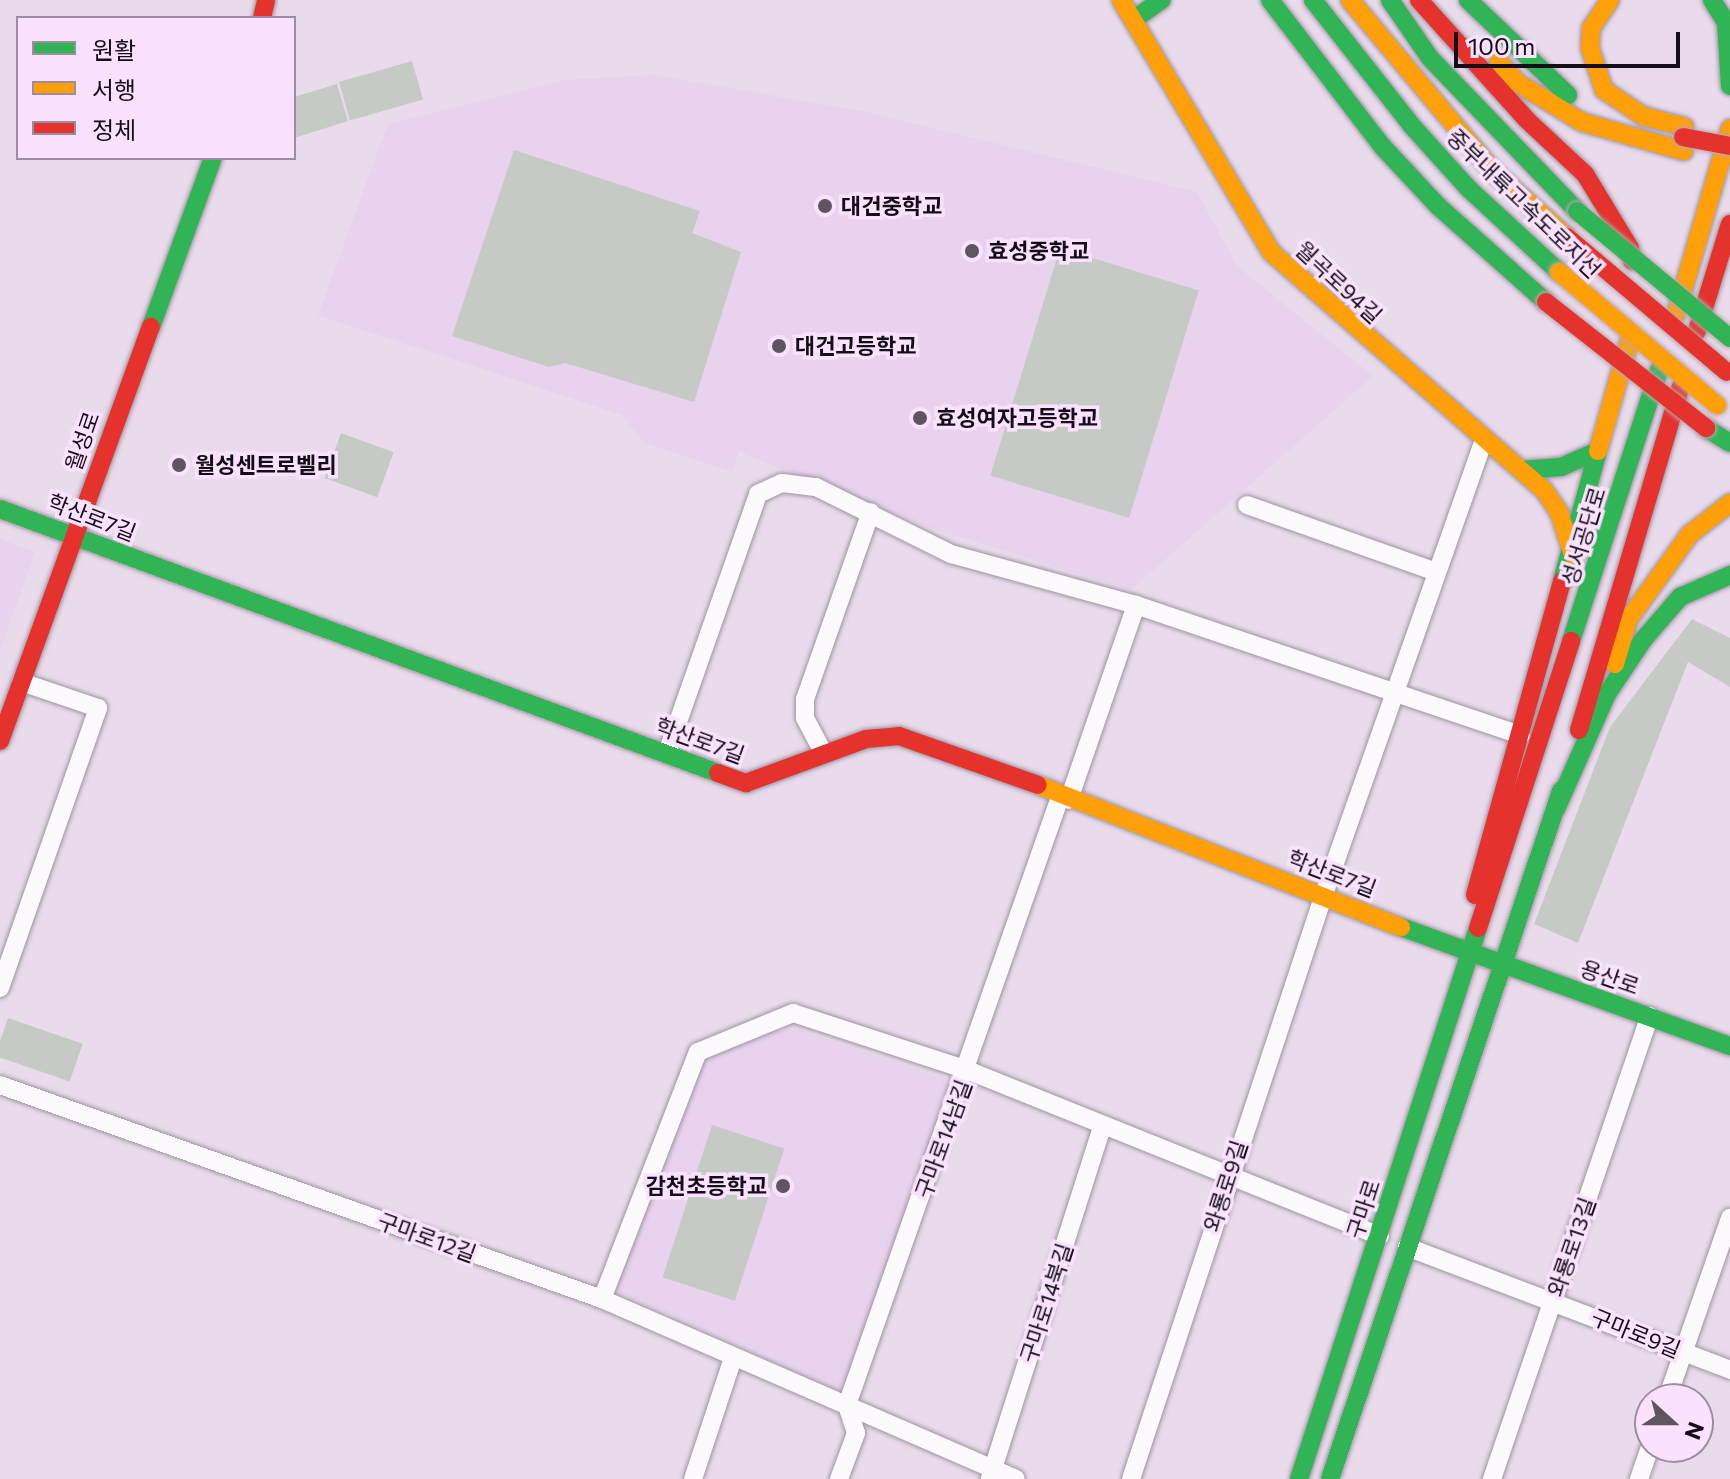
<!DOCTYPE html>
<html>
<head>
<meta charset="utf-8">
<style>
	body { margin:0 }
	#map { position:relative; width:1730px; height:1479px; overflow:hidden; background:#e9dbec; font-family:Commissioner,"Noto Sans KR",sans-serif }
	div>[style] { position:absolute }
	.built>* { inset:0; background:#e8d2ed }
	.green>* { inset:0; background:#c5cac4; transform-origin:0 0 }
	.roads { filter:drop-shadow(0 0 2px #9e94a0) drop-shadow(0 0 2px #9e94a0) }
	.street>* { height:18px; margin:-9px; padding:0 9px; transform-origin:9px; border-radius:9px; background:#fcfafc }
	.fast>* { height:18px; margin:-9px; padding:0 9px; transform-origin:9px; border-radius:9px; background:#30b455 }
	.slow>* { height:18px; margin:-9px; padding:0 9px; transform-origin:9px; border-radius:9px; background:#ff9f0a }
	.jam>* { height:18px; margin:-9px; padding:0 9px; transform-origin:9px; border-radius:9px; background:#e5322d }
	.bridges { filter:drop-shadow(0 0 2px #b9a6ac) drop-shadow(0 0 2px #b9a6ac) }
	.fast-bridge>* { height:18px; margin:-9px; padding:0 9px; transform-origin:9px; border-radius:9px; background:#30b455 }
	.slow-bridge>* { height:18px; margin:-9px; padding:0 9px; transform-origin:9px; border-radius:9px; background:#ff9f0a }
	.jam-bridge>* { height:18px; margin:-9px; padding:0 9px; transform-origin:9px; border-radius:9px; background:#e5322d }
	.dots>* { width:22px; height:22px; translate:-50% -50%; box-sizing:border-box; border:4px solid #fae2ff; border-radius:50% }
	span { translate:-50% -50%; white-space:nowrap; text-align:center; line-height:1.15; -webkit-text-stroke:7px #fae2ff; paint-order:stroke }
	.street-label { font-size:22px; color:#150d17 }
	.poi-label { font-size:22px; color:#150d17; font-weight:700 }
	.left { translate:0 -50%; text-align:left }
	.right { translate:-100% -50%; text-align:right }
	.legend { position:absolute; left:16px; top:16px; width:280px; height:144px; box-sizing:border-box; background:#fae2ff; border:2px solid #9e8da2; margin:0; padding:10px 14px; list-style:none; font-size:24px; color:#150d17 }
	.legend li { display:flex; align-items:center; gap:16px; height:40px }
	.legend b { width:40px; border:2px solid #9e8da2 }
	.north { position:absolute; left:1634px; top:1383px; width:80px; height:80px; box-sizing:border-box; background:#fae2ff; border:2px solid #9e8da2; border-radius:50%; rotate:111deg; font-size:22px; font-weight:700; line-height:32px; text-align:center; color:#150d17 }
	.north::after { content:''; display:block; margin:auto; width:28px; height:36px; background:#5f5562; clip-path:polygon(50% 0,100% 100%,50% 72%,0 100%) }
	.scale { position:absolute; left:1454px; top:32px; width:226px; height:36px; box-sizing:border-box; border:4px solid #150d17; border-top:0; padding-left:10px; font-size:24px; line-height:28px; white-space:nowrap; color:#150d17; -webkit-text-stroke:6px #fae2ff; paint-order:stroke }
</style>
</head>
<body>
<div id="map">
	<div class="built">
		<div style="clip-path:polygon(651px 75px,858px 110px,1197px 192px,1237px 266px,1373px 376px,1131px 590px,927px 527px,739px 452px,731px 472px,644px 443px,622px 415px,318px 315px,388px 124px,565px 80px)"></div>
		<div style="clip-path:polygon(0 539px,35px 552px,0 651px)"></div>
		<div style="clip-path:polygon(796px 1029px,950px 1081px,842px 1393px,616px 1291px,695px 1066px,744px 1037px)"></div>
	</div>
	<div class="green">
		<div style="left:412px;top:61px;width:40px;height:76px;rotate:74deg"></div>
		<div style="clip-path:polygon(337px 84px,348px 121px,294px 138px,294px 97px)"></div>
		<div style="clip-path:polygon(514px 150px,700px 211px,692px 233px,741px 252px,694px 402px,565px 363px,549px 367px,452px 336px)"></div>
		<div style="left:1060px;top:248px;width:145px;height:238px;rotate:17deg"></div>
		<div style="left:341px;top:433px;width:56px;height:48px;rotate:20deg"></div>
		<div style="clip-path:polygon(1692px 619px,1730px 638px,1730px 687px,1688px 662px,1578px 943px,1534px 924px,1610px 727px)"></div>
		<div style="left:8px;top:1018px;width:79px;height:40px;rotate:19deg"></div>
		<div style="left:712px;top:1125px;width:76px;height:160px;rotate:18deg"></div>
	</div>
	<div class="roads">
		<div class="street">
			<div style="left:1247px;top:505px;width:201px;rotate:19.5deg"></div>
			<div style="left:1136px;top:605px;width:406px;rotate:18.7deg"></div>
			<div style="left:667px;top:753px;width:275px;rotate:-70.6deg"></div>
			<div style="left:758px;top:494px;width:26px;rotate:-25deg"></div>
			<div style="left:782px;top:483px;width:34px;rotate:7deg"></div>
			<div style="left:816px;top:487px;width:151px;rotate:26.4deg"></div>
			<div style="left:951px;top:554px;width:192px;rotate:15.4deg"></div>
			<div style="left:1136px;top:605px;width:206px;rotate:109deg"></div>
			<div style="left:824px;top:754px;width:41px;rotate:-117.8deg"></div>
			<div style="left:805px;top:718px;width:19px;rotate:-90deg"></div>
			<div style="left:805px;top:699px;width:198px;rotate:-70.6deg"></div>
			<div style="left:0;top:988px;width:297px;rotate:-70.7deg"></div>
			<div style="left:98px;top:708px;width:81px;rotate:-161.3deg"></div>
			<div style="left:0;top:1085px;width:639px;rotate:19.57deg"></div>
			<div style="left:602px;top:1299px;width:451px;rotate:23.5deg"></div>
			<div style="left:1407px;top:1247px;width:346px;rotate:20.8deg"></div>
			<div style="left:602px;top:1299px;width:265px;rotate:-68.8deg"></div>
			<div style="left:698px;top:1052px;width:103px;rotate:-22.3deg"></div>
			<div style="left:793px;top:1013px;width:183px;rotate:18.1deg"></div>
			<div style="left:967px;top:1070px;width:445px;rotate:21.9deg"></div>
			<div style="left:1667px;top:1399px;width:192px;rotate:-70.8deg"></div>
			<div style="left:990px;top:1478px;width:368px;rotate:-72.3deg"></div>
			<div style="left:693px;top:1479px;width:127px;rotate:-71.7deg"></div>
			<div style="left:839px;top:1479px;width:49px;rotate:-69.7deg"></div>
			<div style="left:856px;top:1433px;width:29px;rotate:-108deg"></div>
			<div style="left:847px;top:1405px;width:644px;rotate:-70.69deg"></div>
			<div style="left:1131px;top:1479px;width:616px;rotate:-71.74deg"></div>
			<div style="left:1324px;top:894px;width:479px;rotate:-70.6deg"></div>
			<div style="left:1492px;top:1479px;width:489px;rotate:-71.2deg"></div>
			<div style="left:1639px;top:1479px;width:34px;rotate:-71deg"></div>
		</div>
		<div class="fast">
			<div style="left:1270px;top:0;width:184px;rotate:52.5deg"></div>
			<div style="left:1382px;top:146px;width:82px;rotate:47deg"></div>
			<div style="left:1438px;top:206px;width:144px;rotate:41.6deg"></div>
			<div style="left:1313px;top:0;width:160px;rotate:51.8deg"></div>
			<div style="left:1412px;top:126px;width:85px;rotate:47.9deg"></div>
			<div style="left:1469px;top:189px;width:122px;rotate:42.7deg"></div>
			<div style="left:1390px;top:0;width:70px;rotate:55.4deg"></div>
			<div style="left:1430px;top:58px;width:212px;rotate:46.1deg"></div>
			<div style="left:1468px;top:0;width:138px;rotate:43.5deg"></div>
			<div style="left:1712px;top:0;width:26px;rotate:58deg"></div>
			<div style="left:1726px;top:22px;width:64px;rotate:86.4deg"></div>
			<div style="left:1133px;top:20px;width:35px;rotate:-35deg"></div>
			<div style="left:151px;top:327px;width:180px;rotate:-69.9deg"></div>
			<div style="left:1706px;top:428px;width:28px;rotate:32deg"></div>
			<div style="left:1521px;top:470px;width:40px;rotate:-4.3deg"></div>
			<div style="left:1561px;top:467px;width:40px;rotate:-23.4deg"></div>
			<div style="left:0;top:509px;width:765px;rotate:20.19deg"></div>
			<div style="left:1562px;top:581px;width:135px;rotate:-74.5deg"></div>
			<div style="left:1571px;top:641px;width:285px;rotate:-72deg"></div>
			<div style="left:1556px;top:809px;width:126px;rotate:-66.1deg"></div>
			<div style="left:1607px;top:694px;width:65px;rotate:-56.3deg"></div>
			<div style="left:1643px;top:640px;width:57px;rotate:-49.3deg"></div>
			<div style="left:1680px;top:597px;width:55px;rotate:-23.7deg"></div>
			<div style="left:1401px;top:927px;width:350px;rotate:19.9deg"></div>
			<div style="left:1299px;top:1479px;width:579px;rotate:-72deg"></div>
			<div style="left:1330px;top:1479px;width:726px;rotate:-71.44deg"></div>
		</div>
		<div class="slow">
			<div style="left:1121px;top:0;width:293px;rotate:59.2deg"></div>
			<div style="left:1271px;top:252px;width:362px;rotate:41.1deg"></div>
			<div style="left:1544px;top:490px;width:27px;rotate:56deg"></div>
			<div style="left:1559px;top:512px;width:45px;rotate:72deg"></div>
			<div style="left:1350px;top:0;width:223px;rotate:50.1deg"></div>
			<div style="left:1493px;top:171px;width:99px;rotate:41.7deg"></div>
			<div style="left:1610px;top:0;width:34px;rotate:124deg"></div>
			<div style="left:1591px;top:28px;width:20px;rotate:93deg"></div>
			<div style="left:1590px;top:48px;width:44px;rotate:71.6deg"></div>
			<div style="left:1604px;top:90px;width:47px;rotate:33.7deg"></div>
			<div style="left:1643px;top:116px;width:43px;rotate:14.7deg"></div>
			<div style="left:1499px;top:62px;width:28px;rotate:48deg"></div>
			<div style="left:1518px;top:83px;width:75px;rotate:31.4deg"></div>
			<div style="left:1582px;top:122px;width:106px;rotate:15.9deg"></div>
			<div style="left:1676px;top:314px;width:193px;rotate:-73.7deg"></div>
			<div style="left:1598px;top:451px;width:116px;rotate:-74.1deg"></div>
			<div style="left:1615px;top:664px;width:46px;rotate:-73.5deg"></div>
			<div style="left:1628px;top:620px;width:105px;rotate:-54.3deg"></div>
			<div style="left:1689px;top:535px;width:52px;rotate:-38deg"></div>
			<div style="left:1038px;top:785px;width:390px;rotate:21.4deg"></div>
		</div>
		<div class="jam">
			<div style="left:1419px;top:0;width:161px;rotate:48deg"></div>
			<div style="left:1527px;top:120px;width:79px;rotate:43deg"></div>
			<div style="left:1585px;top:174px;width:87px;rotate:58.7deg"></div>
			<div style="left:1630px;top:248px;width:13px;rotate:81deg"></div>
			<div style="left:262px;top:18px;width:18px;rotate:-77deg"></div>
			<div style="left:1697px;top:331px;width:112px;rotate:-72.9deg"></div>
			<div style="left:1579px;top:730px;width:357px;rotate:-73.5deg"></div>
			<div style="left:0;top:741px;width:441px;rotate:-70deg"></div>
			<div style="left:718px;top:773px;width:30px;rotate:20deg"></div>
			<div style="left:746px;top:783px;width:128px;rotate:-20.1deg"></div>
			<div style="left:866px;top:739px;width:33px;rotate:-5deg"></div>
			<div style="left:899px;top:736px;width:147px;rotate:19.4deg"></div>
			<div style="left:1475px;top:895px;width:326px;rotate:-74.5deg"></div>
			<div style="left:1478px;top:928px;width:302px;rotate:-72deg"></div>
		</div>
	</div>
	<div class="bridges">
		<div class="fast-bridge">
			<div style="left:1577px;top:211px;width:199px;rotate:39.7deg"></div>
		</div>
		<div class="slow-bridge">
			<div style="left:1559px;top:272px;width:207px;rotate:40.1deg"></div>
		</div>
		<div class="jam-bridge">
			<div style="left:1683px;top:137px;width:48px;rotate:10.8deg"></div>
			<div style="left:1567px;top:237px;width:209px;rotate:40.2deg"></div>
			<div style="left:1546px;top:302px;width:204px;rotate:38.2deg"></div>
		</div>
	</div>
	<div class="dots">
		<div style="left:825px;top:206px;background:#5f5562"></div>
		<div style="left:972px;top:251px;background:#5f5562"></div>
		<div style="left:779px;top:346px;background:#5f5562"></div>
		<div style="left:920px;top:418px;background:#5f5562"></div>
		<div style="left:179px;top:465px;background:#5f5562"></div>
		<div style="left:783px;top:1186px;background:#5f5562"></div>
	</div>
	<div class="street-label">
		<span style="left:1524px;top:203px;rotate:44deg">중부내륙고속도로지선</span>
		<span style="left:1339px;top:282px;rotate:43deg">월곡로94길</span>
		<span style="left:82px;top:441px;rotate:-71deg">월성로</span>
		<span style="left:92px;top:517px;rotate:21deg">학산로7길</span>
		<span style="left:1583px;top:536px;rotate:-73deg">성서공단로</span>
		<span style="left:700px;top:740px;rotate:20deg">학산로7길</span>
		<span style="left:1332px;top:873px;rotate:21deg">학산로7길</span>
		<span style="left:1610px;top:977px;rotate:19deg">용산로</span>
		<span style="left:943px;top:1139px;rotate:-70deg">구마로14남길</span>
		<span style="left:1225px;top:1186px;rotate:-72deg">와룡로9길</span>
		<span style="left:1363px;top:1209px;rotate:-72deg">구마로</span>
		<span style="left:427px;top:1237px;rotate:20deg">구마로12길</span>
		<span style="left:1571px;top:1247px;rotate:-71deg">와룡로13길</span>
		<span style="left:1046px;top:1303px;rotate:-72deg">구마로14북길</span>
		<span style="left:1636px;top:1333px;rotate:22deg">구마로9길</span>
	</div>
	<div class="poi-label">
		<span class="left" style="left:841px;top:206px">대건중학교</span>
		<span class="left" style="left:988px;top:251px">효성중학교</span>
		<span class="left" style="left:795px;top:346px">대건고등학교</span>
		<span class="left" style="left:936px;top:418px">효성여자고등학교</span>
		<span class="left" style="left:195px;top:465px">월성센트로벨리</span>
		<span class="right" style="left:767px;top:1186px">감천초등학교</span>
	</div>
	<ul class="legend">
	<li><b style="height:10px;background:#30b455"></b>원활</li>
	<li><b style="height:10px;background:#ff9f0a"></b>서행</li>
	<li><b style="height:10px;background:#e5322d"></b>정체</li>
	</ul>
	<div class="north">N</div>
	<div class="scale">100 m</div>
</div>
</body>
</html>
